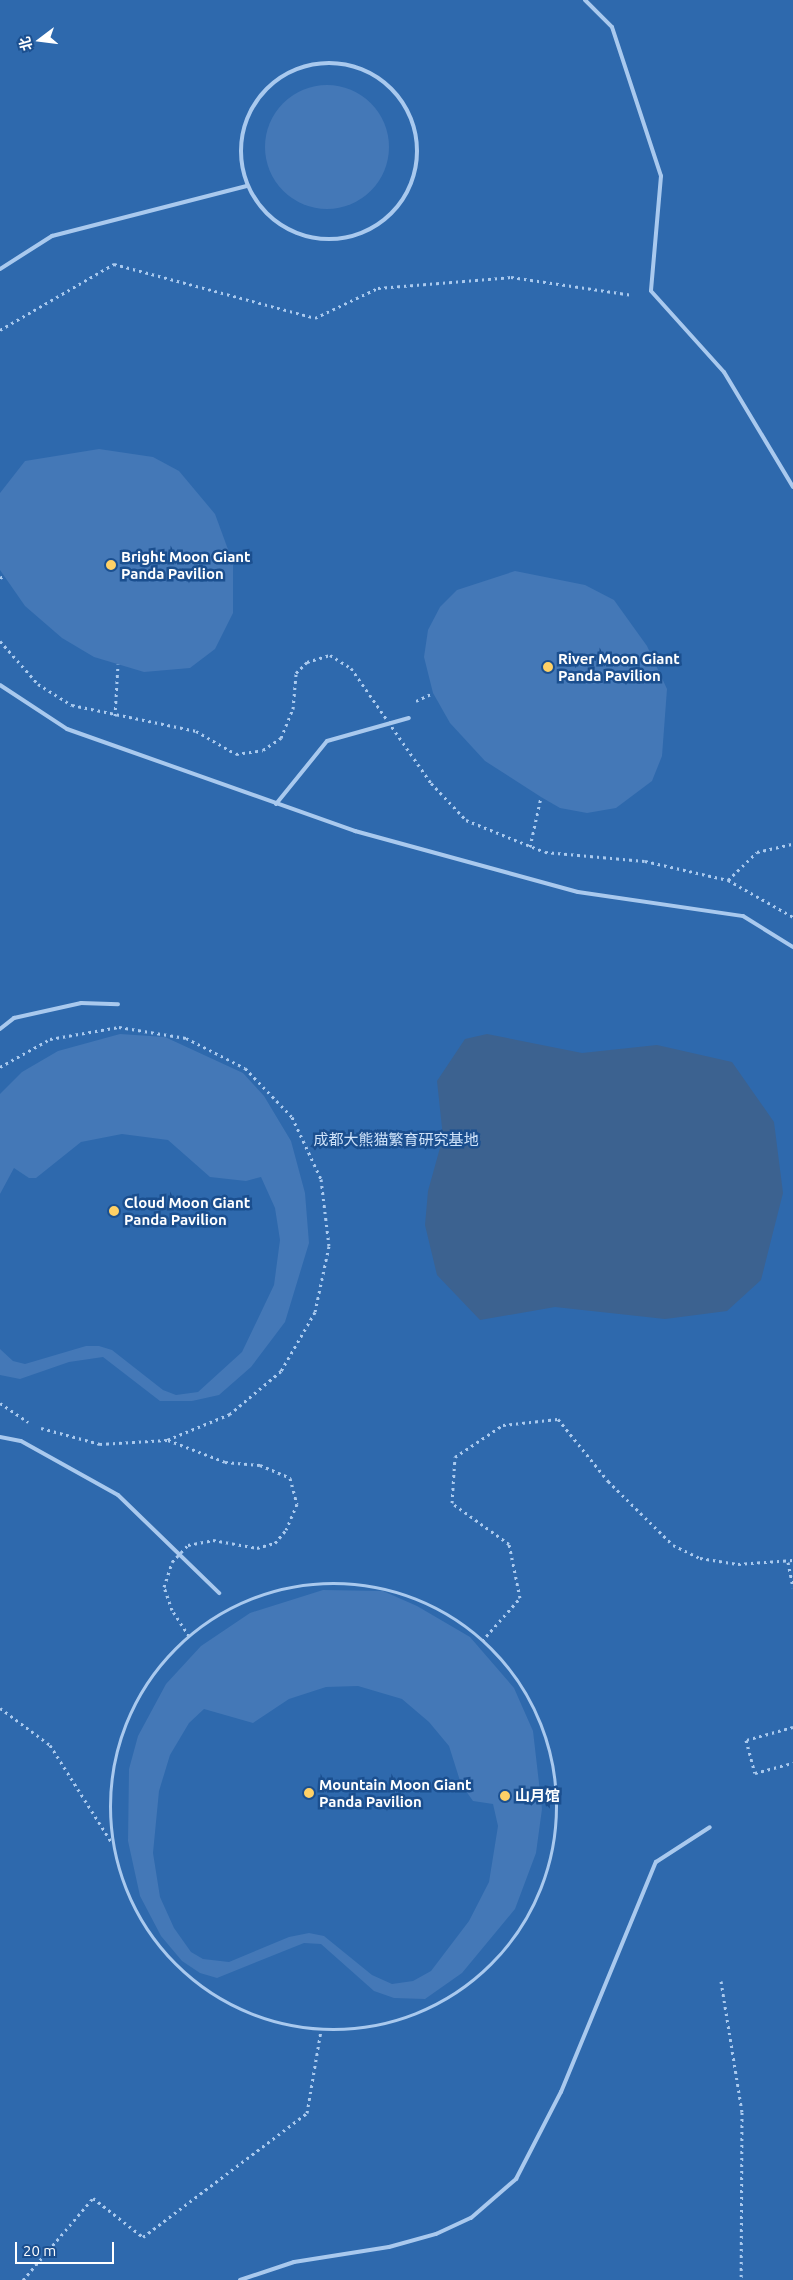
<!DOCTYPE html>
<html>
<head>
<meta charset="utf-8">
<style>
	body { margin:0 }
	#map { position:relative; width:793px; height:2280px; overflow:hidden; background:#1b4f8f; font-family:Ubuntu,"Noto Sans SC",sans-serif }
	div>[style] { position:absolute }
	.green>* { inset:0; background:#2e69ad; transform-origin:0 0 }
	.water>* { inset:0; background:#3c6290 }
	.building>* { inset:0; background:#4478b7 }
	.round { border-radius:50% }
	.path>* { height:3px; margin-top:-1.5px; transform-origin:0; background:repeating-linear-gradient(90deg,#a9c9ee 0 2.5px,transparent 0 6.5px) }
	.path>.ring { margin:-1.5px; padding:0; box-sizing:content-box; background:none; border:3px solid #a9c9ee; border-radius:50% }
	.lane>* { height:4px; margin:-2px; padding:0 2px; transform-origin:2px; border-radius:2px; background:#a9c9ee }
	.lane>.ring { margin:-2px; padding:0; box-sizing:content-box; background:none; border:4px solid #a9c9ee; border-radius:50% }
	.path-bridge>* { height:3px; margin-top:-1.5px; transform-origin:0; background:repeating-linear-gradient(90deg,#a9c9ee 0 2.5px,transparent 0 6.5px) }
	.dots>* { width:14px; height:14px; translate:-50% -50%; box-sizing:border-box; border:2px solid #1b4f8f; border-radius:50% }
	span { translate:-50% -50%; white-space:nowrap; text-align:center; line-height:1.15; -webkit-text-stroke:5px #1b4f8f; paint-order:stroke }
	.poi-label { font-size:15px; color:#fff; font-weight:700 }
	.left { translate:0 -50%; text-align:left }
	.park-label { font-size:15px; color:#cfe3fa }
	.north { position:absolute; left:15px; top:15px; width:50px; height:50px; -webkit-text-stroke:4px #1b4f8f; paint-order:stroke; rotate:255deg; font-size:14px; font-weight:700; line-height:20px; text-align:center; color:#fff }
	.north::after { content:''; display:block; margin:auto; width:18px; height:22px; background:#fff; clip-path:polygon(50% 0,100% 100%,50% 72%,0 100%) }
	.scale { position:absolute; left:15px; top:2242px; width:99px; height:22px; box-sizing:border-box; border:2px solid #fff; border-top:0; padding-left:6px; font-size:15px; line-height:18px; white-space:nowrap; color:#fff; -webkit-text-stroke:4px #1b4f8f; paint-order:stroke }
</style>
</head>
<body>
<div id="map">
	<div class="green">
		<div style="left:0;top:0;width:793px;height:2280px"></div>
	</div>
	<div class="water">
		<div style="clip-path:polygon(487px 1034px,582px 1053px,657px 1045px,732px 1062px,774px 1122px,783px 1193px,761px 1280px,727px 1311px,665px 1319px,555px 1307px,480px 1320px,437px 1275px,425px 1225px,428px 1191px,443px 1137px,437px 1081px,465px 1039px)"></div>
	</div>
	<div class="building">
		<div class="round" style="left:265px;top:85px;width:124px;height:124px"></div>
		<div style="clip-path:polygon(99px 449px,153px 457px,179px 471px,215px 514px,233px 563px,233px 613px,215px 649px,190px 668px,144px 672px,94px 657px,62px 638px,25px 606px,0 570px,0 493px,25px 461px)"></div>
		<div style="clip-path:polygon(515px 571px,585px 585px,614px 600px,647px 646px,667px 689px,662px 756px,652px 781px,616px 808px,587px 813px,560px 808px,541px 797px,485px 761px,450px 723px,433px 693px,424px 657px,428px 630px,440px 607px,457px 590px)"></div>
		<div style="clip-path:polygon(120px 1034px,165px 1037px,243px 1073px,264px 1096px,291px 1141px,305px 1193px,309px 1243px,285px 1322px,251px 1367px,219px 1395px,192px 1401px,160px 1401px,103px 1357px,69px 1362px,20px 1379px,0 1375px,0 1349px,13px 1361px,25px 1364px,86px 1346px,99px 1346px,112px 1350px,163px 1390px,176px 1395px,198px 1392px,242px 1352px,274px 1285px,280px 1240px,275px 1208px,261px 1177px,246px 1181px,210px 1177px,168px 1140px,122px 1134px,81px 1142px,36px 1178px,29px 1178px,14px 1168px,0 1194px,0 1094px,22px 1072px,58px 1051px)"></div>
		<div style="clip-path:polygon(evenodd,323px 1590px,383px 1591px,417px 1606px,470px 1637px,514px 1688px,533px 1731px,542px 1809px,536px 1853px,515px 1909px,462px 1973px,425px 1999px,394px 1998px,374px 1991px,321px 1944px,304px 1943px,217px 1978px,200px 1973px,182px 1961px,161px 1936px,140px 1896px,128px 1841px,129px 1769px,138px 1736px,166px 1684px,201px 1646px,250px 1613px,323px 1590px,358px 1686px,402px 1699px,429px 1722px,449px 1746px,461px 1784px,473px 1801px,493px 1804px,498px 1826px,489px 1882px,469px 1921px,431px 1971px,413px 1981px,392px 1984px,372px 1975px,324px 1936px,309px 1933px,289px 1937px,229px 1962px,203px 1959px,191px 1952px,174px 1928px,160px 1897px,153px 1853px,159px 1791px,170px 1755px,189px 1723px,204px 1709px,253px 1723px,289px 1699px,326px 1687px,358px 1686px)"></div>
	</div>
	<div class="path">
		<div style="left:0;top:330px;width:132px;rotate:-30.1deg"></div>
		<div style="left:114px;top:264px;width:208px;rotate:15deg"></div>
		<div style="left:315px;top:318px;width:70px;rotate:-25.5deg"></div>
		<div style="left:378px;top:288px;width:133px;rotate:-4.7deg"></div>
		<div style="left:511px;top:277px;width:123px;rotate:8.4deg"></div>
		<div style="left:0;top:578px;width:4px;rotate:-27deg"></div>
		<div style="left:416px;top:701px;width:19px;rotate:-25deg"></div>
		<div style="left:115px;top:716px;width:52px;rotate:-86.7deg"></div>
		<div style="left:530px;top:847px;width:51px;rotate:-77.6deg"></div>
		<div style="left:728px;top:880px;width:40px;rotate:-44deg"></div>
		<div style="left:757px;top:852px;width:37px;rotate:-13deg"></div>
		<div style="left:0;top:1067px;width:57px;rotate:-29.2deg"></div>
		<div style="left:50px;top:1039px;width:70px;rotate:-9.9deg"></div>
		<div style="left:119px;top:1027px;width:68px;rotate:9.3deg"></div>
		<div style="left:186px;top:1038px;width:66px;rotate:27deg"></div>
		<div style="left:245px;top:1068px;width:68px;rotate:46.2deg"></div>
		<div style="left:292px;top:1117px;width:68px;rotate:64.9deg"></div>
		<div style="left:321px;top:1179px;width:67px;rotate:83.2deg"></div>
		<div style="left:329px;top:1246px;width:67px;rotate:102deg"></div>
		<div style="left:315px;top:1312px;width:68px;rotate:120deg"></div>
		<div style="left:281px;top:1371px;width:67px;rotate:139.9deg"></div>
		<div style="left:230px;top:1414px;width:68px;rotate:157.6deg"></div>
		<div style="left:167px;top:1440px;width:67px;rotate:176.6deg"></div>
		<div style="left:100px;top:1444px;width:61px;rotate:-164.8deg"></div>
		<div style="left:0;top:1403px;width:34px;rotate:34deg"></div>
		<div style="left:168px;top:1440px;width:61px;rotate:21.1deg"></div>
		<div style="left:225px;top:1462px;width:35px;rotate:5deg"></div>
		<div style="left:260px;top:1465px;width:33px;rotate:23deg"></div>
		<div style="left:290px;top:1478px;width:27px;rotate:75deg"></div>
		<div style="left:297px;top:1504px;width:28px;rotate:113deg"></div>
		<div style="left:788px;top:1562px;width:26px;rotate:79deg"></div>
		<div class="ring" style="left:110px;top:1583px;width:443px;height:443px"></div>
		<div style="left:482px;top:1641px;width:57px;rotate:-48.5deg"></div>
		<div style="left:520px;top:1598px;width:55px;rotate:-101.5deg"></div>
		<div style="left:509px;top:1544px;width:70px;rotate:-144.3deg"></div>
		<div style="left:452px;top:1503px;width:46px;rotate:-86.3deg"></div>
		<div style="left:455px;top:1457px;width:58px;rotate:-33.7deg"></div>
		<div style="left:503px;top:1425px;width:55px;rotate:-6.2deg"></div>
		<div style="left:558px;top:1419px;width:80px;rotate:51.1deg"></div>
		<div style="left:608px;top:1481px;width:91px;rotate:44.6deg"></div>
		<div style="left:673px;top:1545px;width:30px;rotate:26deg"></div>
		<div style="left:700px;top:1558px;width:38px;rotate:9deg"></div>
		<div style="left:738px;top:1564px;width:55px;rotate:-4.2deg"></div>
		<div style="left:0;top:1708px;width:62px;rotate:36.5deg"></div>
		<div style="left:50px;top:1745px;width:116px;rotate:57.7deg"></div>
		<div style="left:793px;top:1727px;width:49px;rotate:164.5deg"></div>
		<div style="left:746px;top:1740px;width:34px;rotate:75deg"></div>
		<div style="left:755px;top:1773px;width:39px;rotate:-15deg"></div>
		<div style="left:721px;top:1981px;width:133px;rotate:80.9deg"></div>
		<div style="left:742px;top:2112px;width:168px;rotate:90.3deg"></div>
		<div style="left:23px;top:2280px;width:108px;rotate:-49.5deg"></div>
		<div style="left:93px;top:2198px;width:63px;rotate:38deg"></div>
		<div style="left:143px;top:2237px;width:206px;rotate:-37.1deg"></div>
		<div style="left:307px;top:2113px;width:84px;rotate:-80.4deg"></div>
	</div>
	<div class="lane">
		<div style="left:585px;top:0;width:38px;rotate:45deg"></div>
		<div style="left:612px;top:27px;width:157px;rotate:71.8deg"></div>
		<div style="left:661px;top:176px;width:115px;rotate:95deg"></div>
		<div style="left:651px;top:291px;width:109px;rotate:48deg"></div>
		<div style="left:724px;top:372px;width:134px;rotate:59deg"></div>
		<div class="ring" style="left:241px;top:63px;width:172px;height:172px"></div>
		<div style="left:0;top:269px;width:62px;rotate:-32.4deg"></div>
		<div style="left:52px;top:236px;width:201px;rotate:-14.4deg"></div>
		<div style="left:0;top:685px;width:80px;rotate:33.3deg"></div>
		<div style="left:67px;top:729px;width:306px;rotate:19.5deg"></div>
		<div style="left:355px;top:831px;width:231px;rotate:15.3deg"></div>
		<div style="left:578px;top:892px;width:167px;rotate:8.3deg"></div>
		<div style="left:743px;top:916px;width:59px;rotate:31.8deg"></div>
		<div style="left:276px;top:804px;width:81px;rotate:-51deg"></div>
		<div style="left:327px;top:741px;width:85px;rotate:-15.7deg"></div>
		<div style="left:0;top:1029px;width:18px;rotate:-38deg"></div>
		<div style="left:14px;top:1018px;width:69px;rotate:-12.6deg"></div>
		<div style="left:81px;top:1003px;width:37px;rotate:2deg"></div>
		<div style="left:0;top:1437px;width:21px;rotate:11deg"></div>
		<div style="left:21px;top:1441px;width:111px;rotate:29.1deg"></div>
		<div style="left:118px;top:1495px;width:141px;rotate:44.1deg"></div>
		<div style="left:240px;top:2280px;width:57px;rotate:-18.4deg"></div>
		<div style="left:294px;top:2262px;width:96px;rotate:-9deg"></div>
		<div style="left:389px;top:2247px;width:49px;rotate:-15.5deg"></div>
		<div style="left:436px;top:2234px;width:38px;rotate:-25deg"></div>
		<div style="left:471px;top:2218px;width:60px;rotate:-40.9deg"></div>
		<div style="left:516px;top:2179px;width:98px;rotate:-62.7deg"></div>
		<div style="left:561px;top:2092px;width:249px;rotate:-67.6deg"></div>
		<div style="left:656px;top:1862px;width:64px;rotate:-32.9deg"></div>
	</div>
	<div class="path-bridge">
		<div style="left:0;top:641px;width:57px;rotate:48.5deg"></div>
		<div style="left:38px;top:684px;width:40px;rotate:32deg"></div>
		<div style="left:72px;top:705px;width:127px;rotate:11.8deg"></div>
		<div style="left:196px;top:731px;width:46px;rotate:29.9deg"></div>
		<div style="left:236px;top:754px;width:27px;rotate:-8deg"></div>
		<div style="left:263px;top:750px;width:22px;rotate:-34deg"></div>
		<div style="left:281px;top:738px;width:31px;rotate:-68deg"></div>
		<div style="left:293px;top:709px;width:36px;rotate:-85deg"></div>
		<div style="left:296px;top:673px;width:16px;rotate:-45deg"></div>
		<div style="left:307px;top:662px;width:24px;rotate:-17deg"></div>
		<div style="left:330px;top:655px;width:25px;rotate:32deg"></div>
		<div style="left:351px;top:668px;width:140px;rotate:55.2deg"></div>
		<div style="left:431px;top:783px;width:51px;rotate:46.6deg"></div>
		<div style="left:466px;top:820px;width:85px;rotate:22.1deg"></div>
		<div style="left:545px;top:852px;width:100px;rotate:5.1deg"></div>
		<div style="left:645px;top:861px;width:85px;rotate:12.9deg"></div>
		<div style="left:728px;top:880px;width:75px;rotate:29.6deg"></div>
		<div style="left:189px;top:1636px;width:31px;rotate:-123deg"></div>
		<div style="left:172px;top:1610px;width:24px;rotate:-109deg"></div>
		<div style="left:164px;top:1587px;width:26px;rotate:-72deg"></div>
		<div style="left:172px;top:1562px;width:23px;rotate:-47deg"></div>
		<div style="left:188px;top:1545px;width:25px;rotate:-11deg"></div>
		<div style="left:213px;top:1540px;width:45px;rotate:10.3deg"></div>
		<div style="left:257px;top:1548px;width:19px;rotate:-16deg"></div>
		<div style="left:275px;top:1543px;width:17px;rotate:-50deg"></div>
	</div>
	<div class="dots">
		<div style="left:111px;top:565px;background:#ffd166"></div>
		<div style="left:548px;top:667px;background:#ffd166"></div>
		<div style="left:114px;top:1211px;background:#ffd166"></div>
		<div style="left:309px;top:1793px;background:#ffd166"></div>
		<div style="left:505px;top:1796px;background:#ffd166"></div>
	</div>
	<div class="poi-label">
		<span class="left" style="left:121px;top:565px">Bright Moon Giant<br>Panda Pavilion</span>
		<span class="left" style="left:558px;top:667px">River Moon Giant<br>Panda Pavilion</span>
		<span class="left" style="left:124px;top:1211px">Cloud Moon Giant<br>Panda Pavilion</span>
		<span class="left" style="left:319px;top:1793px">Mountain Moon Giant<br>Panda Pavilion</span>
		<span class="left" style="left:515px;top:1796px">山月馆</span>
	</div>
	<div class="park-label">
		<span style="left:396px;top:1140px">成都大熊猫繁育研究基地</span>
	</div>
	<div class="north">北</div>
	<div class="scale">20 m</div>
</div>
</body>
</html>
